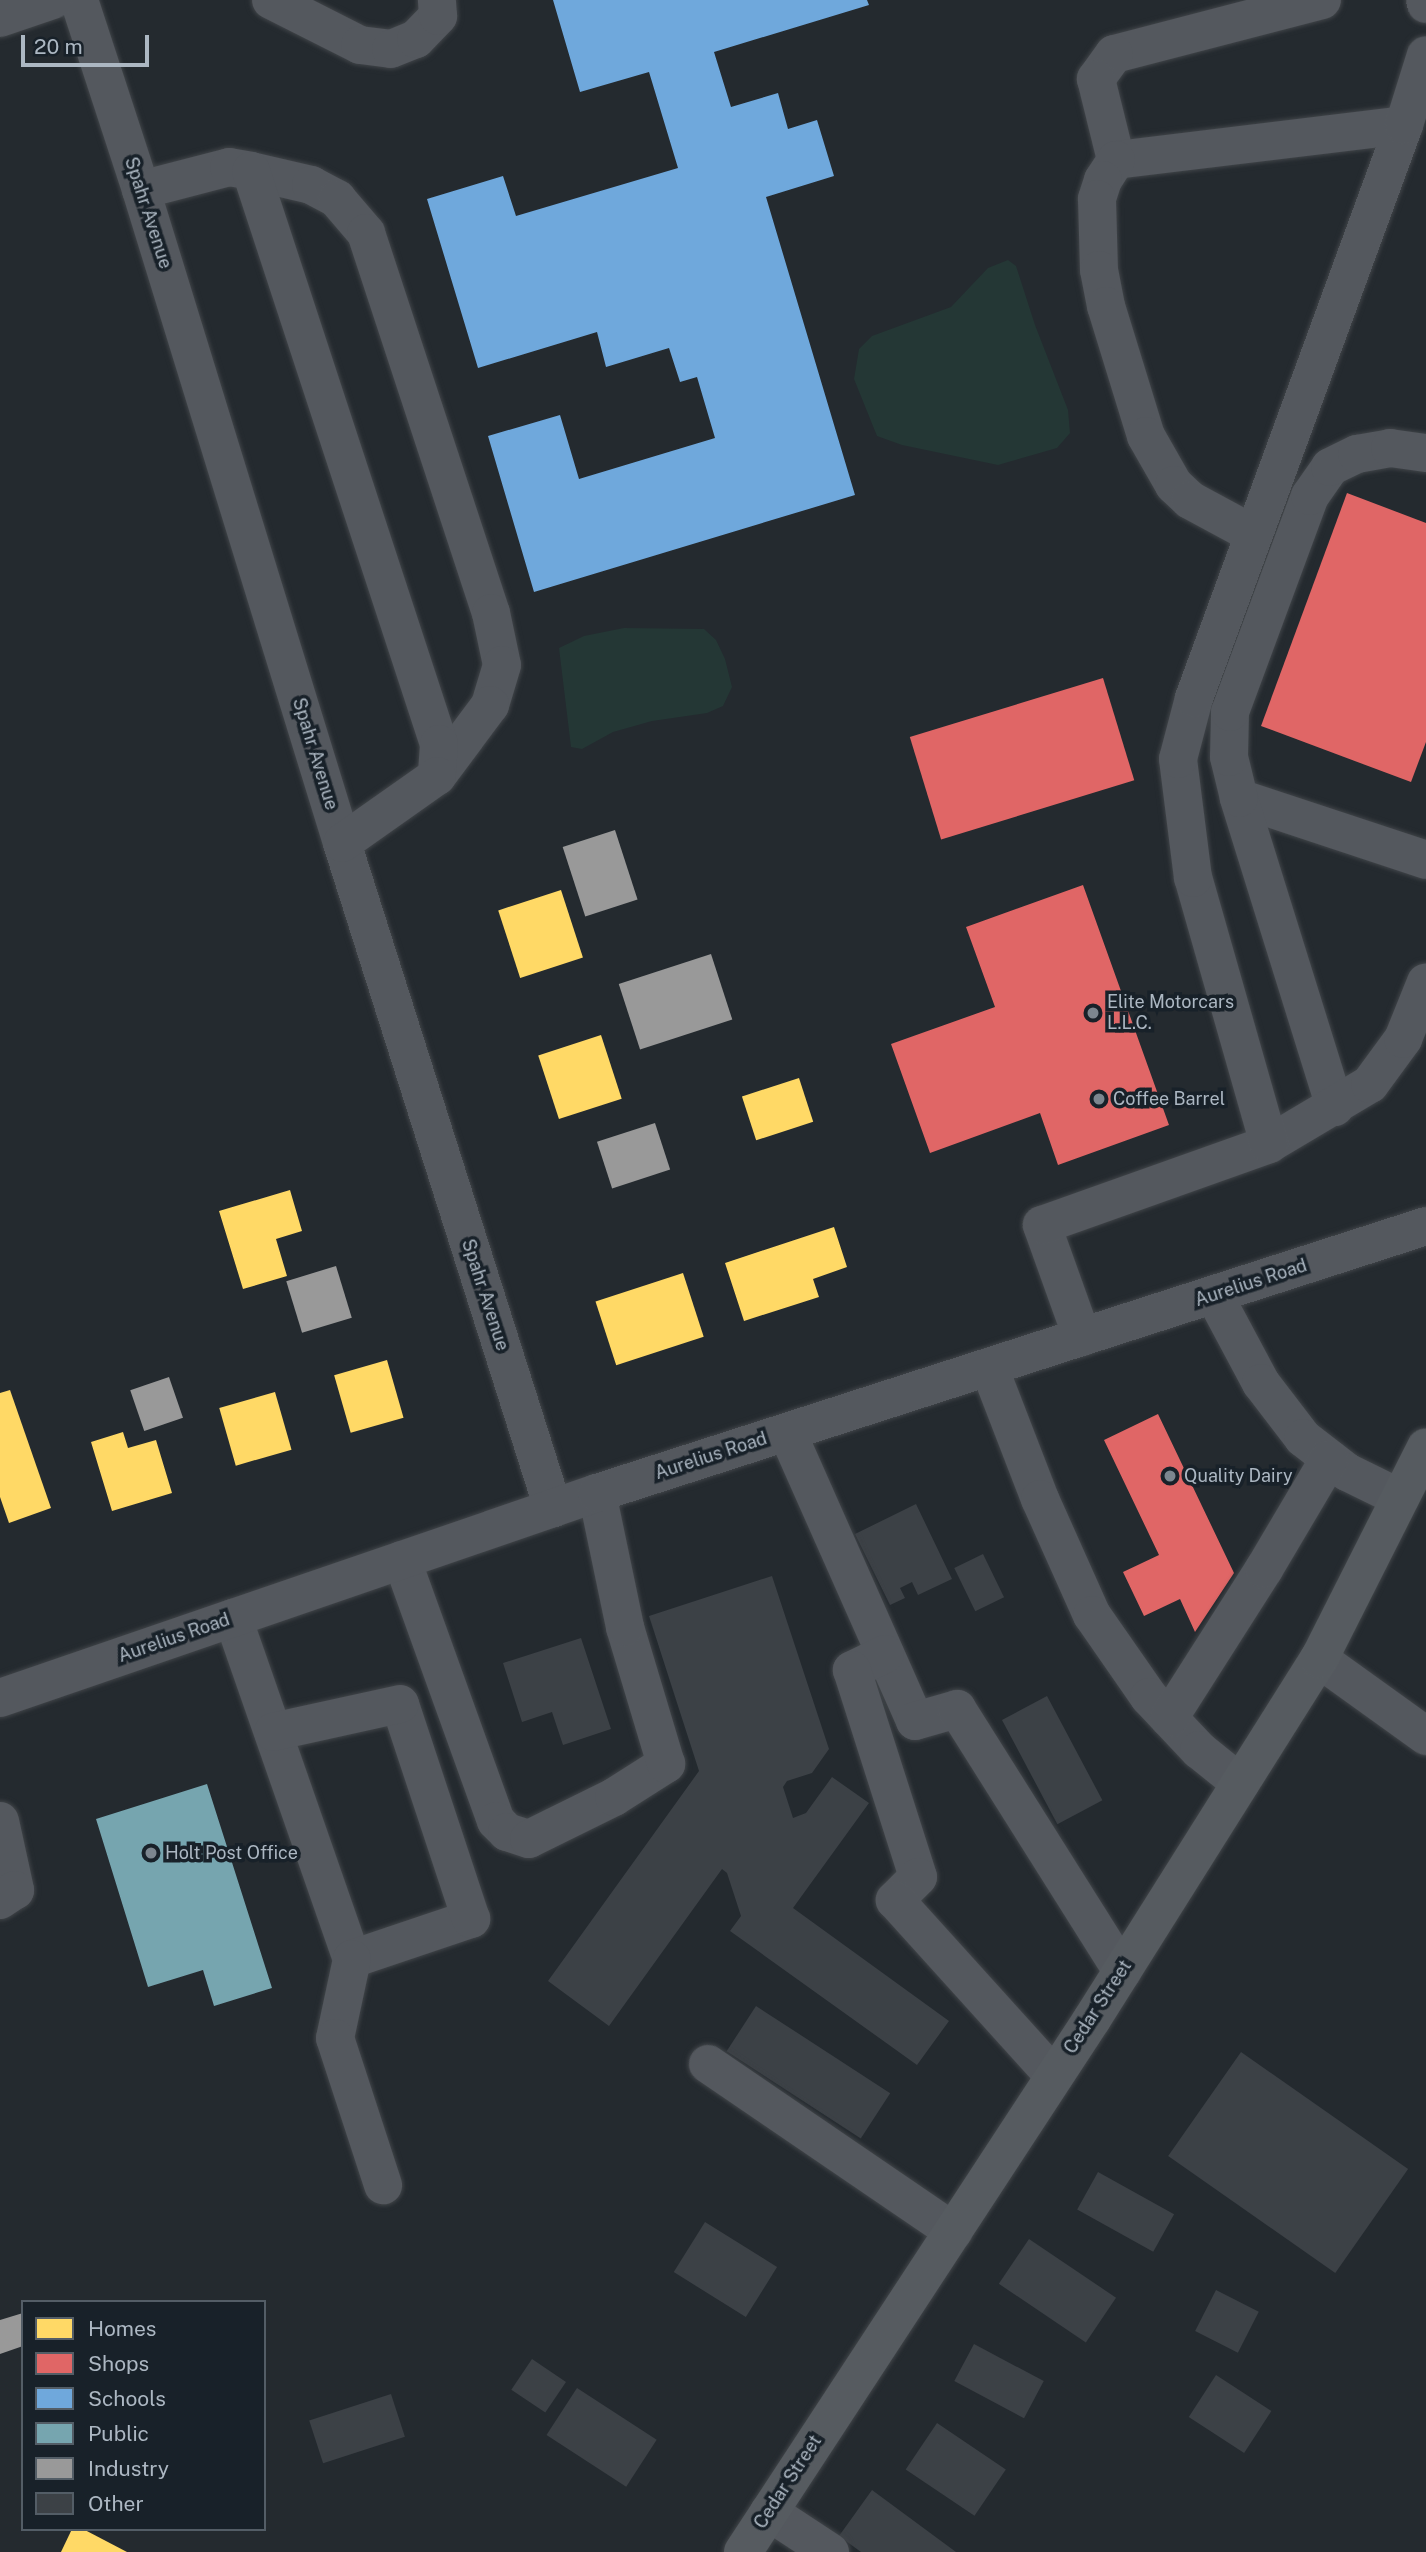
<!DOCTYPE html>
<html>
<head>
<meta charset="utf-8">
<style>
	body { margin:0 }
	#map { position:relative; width:1426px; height:2552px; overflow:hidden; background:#242a2f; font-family:"Public Sans",sans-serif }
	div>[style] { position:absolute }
	.green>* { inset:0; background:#243735 }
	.homes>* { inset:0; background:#ffd966; transform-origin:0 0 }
	.shops>* { inset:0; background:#e06666; transform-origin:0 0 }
	.schools>* { inset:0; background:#6fa8dc }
	.public>* { inset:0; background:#76a5af }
	.industry>* { inset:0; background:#999; transform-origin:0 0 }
	.building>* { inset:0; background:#3c4146; transform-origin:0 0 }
	.roads { filter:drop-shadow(0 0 2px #404448) drop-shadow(0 0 2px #404448) }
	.minor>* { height:38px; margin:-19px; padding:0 19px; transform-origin:19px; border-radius:19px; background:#54585e }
	.major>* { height:38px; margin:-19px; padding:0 19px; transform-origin:19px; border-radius:19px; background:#565b60 }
	.dots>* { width:19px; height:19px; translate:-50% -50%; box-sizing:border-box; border:4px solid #182129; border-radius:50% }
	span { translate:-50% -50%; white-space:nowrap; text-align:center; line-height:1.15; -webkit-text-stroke:7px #182129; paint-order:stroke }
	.street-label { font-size:18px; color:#acb7c2 }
	.poi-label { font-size:18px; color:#acb7c2 }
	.left { translate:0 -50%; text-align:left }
	.legend { position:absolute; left:21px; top:2300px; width:245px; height:231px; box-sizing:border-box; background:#182129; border:2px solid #535d66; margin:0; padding:9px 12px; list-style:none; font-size:21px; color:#acb7c2 }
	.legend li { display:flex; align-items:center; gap:14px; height:35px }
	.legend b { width:35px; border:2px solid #535d66 }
	.scale { position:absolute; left:21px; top:35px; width:128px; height:32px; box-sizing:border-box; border:4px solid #acb7c2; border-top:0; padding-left:9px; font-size:21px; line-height:24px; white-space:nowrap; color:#acb7c2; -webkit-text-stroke:5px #182129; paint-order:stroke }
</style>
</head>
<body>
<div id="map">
	<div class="green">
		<div style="clip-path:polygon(1008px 260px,1016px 266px,1035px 325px,1068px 410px,1070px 433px,1057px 448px,998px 465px,902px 445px,877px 436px,854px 379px,859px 349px,872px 336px,951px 307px,988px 268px)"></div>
		<div style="clip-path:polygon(624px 628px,704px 629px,716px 640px,725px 659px,732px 687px,723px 706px,707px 713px,652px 721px,613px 732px,582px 749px,571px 747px,559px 648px,584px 636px)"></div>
	</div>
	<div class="homes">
		<div style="left:561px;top:890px;width:71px;height:66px;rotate:72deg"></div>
		<div style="left:601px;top:1035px;width:67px;height:66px;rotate:72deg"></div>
		<div style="left:799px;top:1078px;width:46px;height:60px;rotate:72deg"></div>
		<div style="clip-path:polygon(290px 1190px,302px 1231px,276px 1239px,287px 1276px,243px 1289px,219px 1211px)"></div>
		<div style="clip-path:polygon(834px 1227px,847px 1267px,813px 1279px,819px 1297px,744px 1321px,725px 1263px)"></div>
		<div style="left:683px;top:1273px;width:67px;height:92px;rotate:72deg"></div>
		<div style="left:387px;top:1360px;width:60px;height:55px;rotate:74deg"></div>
		<div style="clip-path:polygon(10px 1390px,51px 1508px,9px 1523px,0 1497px,0 1393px)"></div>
		<div style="left:275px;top:1392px;width:60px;height:58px;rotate:74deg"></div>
		<div style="clip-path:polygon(123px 1432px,128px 1448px,156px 1440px,172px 1493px,112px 1511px,91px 1442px)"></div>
		<div style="clip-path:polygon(72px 2529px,83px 2529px,127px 2552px,61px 2552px)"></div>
	</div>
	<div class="shops">
		<div style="clip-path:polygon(1347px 493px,1426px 523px,1426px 742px,1411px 782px,1261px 726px)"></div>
		<div style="left:1103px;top:678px;width:107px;height:202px;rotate:73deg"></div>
		<div style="clip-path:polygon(1083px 885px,1169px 1125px,1058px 1165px,1040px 1113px,930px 1153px,891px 1044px,995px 1007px,966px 927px)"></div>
		<div style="clip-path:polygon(1158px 1414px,1234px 1573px,1195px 1632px,1180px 1599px,1144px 1616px,1123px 1572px,1159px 1555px,1104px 1440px)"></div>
	</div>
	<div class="schools">
		<div style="clip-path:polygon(553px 0,867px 0,869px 5px,714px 52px,731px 107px,778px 93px,788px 129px,817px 120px,834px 176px,766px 197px,855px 495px,534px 592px,488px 436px,560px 415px,579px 479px,715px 438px,697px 377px,680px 382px,669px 348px,606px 367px,597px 332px,478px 368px,427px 199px,503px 176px,516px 216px,678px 168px,649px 72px,580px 92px)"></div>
	</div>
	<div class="public">
		<div style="clip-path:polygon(207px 1784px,272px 1988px,214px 2006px,203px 1970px,148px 1987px,96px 1819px)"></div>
	</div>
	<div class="industry">
		<div style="left:615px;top:830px;width:73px;height:55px;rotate:72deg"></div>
		<div style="left:711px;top:954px;width:69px;height:97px;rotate:72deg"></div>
		<div style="left:655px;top:1123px;width:49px;height:61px;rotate:72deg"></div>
		<div style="left:336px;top:1266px;width:54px;height:52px;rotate:73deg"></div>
		<div style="left:169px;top:1377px;width:43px;height:41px;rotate:71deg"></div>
		<div style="clip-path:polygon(23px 2313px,23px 2346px,0 2354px,0 2320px)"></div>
	</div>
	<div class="building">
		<div style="clip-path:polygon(916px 1504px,952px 1579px,918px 1595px,912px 1582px,900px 1588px,905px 1598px,890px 1605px,855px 1534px)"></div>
		<div style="left:983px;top:1554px;width:48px;height:32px;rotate:64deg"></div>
		<div style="clip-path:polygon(772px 1576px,829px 1749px,812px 1773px,787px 1781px,783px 1787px,793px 1818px,806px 1813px,832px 1777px,869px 1803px,793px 1908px,949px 2021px,917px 2065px,730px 1931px,741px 1916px,727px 1873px,722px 1869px,609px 2026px,548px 1981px,699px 1771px,649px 1616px)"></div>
		<div style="clip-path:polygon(581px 1638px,611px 1729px,563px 1745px,552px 1712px,522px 1722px,503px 1663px)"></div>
		<div style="left:1047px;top:1696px;width:118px;height:51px;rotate:62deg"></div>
		<div style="left:756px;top:2006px;width:160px;height:54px;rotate:33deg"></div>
		<div style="left:1241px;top:2052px;width:204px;height:127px;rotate:35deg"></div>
		<div style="left:1098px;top:2172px;width:87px;height:43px;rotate:29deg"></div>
		<div style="left:705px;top:2222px;width:85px;height:59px;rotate:32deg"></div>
		<div style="left:1029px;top:2239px;width:105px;height:54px;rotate:34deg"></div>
		<div style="left:1216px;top:2290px;width:48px;height:46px;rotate:27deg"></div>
		<div style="left:974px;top:2344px;width:79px;height:42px;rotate:28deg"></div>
		<div style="left:532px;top:2359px;width:41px;height:37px;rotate:34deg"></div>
		<div style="left:1216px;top:2375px;width:66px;height:50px;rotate:33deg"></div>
		<div style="left:577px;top:2388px;width:95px;height:56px;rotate:33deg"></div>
		<div style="left:391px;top:2394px;width:45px;height:86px;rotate:72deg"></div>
		<div style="left:937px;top:2423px;width:83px;height:56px;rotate:34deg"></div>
		<div style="clip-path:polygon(872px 2490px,956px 2552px,861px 2552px,839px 2536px)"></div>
	</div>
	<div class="roads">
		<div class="minor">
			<div style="left:79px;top:0;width:200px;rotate:71.9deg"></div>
			<div style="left:141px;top:190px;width:683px;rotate:72.89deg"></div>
			<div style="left:342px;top:843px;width:698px;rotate:72.4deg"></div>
			<div style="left:271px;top:0;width:100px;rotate:26.8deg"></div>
			<div style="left:360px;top:45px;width:31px;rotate:7deg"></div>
			<div style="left:391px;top:49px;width:27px;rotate:-22deg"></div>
			<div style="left:416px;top:39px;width:32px;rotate:-46deg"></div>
			<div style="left:438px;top:16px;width:16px;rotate:-94deg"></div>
			<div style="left:1322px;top:0;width:215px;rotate:165.4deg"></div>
			<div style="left:1114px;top:54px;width:31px;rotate:126deg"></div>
			<div style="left:1096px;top:79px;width:83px;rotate:76.1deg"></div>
			<div style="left:1116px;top:160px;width:290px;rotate:-6.9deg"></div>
			<div style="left:1425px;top:0;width:4px;rotate:76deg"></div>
			<div style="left:0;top:18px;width:56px;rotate:-18.8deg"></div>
			<div style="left:1116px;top:160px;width:24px;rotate:123deg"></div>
			<div style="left:1103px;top:180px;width:20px;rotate:108deg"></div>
			<div style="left:1097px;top:199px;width:71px;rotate:88.4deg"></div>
			<div style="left:1099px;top:270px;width:37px;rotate:79deg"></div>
			<div style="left:1106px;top:306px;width:136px;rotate:72.9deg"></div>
			<div style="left:1146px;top:436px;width:56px;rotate:60.3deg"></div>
			<div style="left:1174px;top:485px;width:22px;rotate:43deg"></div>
			<div style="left:1190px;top:500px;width:72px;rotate:28.4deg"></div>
			<div style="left:251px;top:171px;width:62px;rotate:13.1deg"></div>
			<div style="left:311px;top:185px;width:30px;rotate:28deg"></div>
			<div style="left:337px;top:199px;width:45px;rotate:49.5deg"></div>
			<div style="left:366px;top:233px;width:400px;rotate:71.8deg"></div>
			<div style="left:491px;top:613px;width:53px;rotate:78.1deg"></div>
			<div style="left:502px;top:665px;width:42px;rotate:106.7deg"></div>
			<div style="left:490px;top:705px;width:89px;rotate:126.7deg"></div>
			<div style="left:141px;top:190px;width:91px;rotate:-14.6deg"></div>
			<div style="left:229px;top:167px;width:22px;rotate:10deg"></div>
			<div style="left:251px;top:171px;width:603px;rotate:71.84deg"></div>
			<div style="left:439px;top:744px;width:32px;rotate:94deg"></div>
			<div style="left:437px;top:776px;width:116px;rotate:144.8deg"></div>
			<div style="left:1239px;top:798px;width:197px;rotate:18.3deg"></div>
			<div style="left:1335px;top:1107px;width:324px;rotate:-107.3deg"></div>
			<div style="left:1239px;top:798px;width:42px;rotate:-103.7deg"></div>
			<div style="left:1229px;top:757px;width:45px;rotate:-88.7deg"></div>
			<div style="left:1230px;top:712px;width:230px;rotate:-69.7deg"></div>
			<div style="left:1310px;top:496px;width:35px;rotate:-55deg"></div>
			<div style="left:1330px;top:467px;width:30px;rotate:-26deg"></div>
			<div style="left:1357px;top:454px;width:34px;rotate:-10deg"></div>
			<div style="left:1390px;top:448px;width:36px;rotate:8deg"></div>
			<div style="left:1269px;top:1144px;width:117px;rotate:-30.7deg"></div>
			<div style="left:1370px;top:1084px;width:56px;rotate:-53.7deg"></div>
			<div style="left:1403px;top:1039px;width:61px;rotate:-68deg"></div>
			<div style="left:1214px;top:1295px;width:100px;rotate:61.9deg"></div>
			<div style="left:1261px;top:1383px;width:69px;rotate:52.6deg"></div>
			<div style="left:1303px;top:1438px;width:56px;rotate:37.7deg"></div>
			<div style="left:1347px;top:1472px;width:59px;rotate:26.1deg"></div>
			<div style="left:1082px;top:1337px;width:119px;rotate:-109.7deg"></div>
			<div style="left:1042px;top:1225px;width:241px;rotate:-19.6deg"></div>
			<div style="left:1269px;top:1144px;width:277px;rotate:-105.9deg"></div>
			<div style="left:1193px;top:878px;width:120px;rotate:-97.2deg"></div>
			<div style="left:1178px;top:759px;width:63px;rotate:-75.3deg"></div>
			<div style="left:1194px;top:698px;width:610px;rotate:-69.87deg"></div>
			<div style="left:1404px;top:125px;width:73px;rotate:-72.6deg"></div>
			<div style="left:989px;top:1367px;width:142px;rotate:68.9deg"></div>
			<div style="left:1040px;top:1499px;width:127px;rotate:65.9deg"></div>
			<div style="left:1092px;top:1615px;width:100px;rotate:55.2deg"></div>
			<div style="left:1149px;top:1697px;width:73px;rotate:46.7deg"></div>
			<div style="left:1199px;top:1750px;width:53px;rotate:38.8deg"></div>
			<div style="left:787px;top:1432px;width:316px;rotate:66.1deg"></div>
			<div style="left:915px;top:1721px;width:44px;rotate:-15.9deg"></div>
			<div style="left:957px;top:1709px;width:310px;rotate:57.8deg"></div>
			<div style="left:402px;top:1560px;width:277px;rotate:70.2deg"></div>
			<div style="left:496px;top:1821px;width:16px;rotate:45deg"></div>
			<div style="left:507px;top:1832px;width:23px;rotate:18deg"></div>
			<div style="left:529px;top:1839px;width:95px;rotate:-26.3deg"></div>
			<div style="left:614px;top:1797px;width:62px;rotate:-32.4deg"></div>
			<div style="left:666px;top:1764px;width:143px;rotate:-106.7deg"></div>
			<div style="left:625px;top:1627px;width:137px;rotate:-101.8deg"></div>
			<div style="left:233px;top:1618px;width:361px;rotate:70.8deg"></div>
			<div style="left:352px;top:1959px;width:126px;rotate:-18.6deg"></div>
			<div style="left:471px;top:1919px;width:226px;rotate:-108.3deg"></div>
			<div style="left:400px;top:1704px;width:130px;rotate:167.6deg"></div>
			<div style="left:885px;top:1654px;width:37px;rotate:154deg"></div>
			<div style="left:852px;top:1670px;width:217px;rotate:72.3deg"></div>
			<div style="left:918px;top:1877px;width:33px;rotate:135deg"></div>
			<div style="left:895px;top:1900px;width:237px;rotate:47.9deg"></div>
			<div style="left:1319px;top:1659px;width:132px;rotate:35.7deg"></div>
			<div style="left:0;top:1698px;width:631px;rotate:-18.95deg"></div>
			<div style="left:597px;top:1493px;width:871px;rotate:-17.85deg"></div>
			<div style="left:1169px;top:1718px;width:177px;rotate:-57.5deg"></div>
			<div style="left:1264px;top:1569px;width:128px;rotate:-59.4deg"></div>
			<div style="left:0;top:1821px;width:71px;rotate:77.7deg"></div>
			<div style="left:15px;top:1890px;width:18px;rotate:146deg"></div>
			<div style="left:352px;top:1959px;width:81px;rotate:102.1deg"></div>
			<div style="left:335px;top:2038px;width:155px;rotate:71.9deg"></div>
			<div style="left:708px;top:2064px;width:297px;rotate:34.3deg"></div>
			<div style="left:769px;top:2512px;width:73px;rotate:33.3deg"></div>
		</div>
		<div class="major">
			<div style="left:743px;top:2552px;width:637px;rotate:-56.78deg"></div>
			<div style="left:1092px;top:2019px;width:426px;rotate:-57.8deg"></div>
			<div style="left:1319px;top:1659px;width:237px;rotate:-63.2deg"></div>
		</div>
	</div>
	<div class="dots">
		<div style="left:1093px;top:1013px;background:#7c868f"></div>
		<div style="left:1099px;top:1099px;background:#7c868f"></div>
		<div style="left:1170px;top:1476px;background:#7c868f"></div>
		<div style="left:151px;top:1853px;background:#7c868f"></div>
	</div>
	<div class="street-label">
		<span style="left:148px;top:213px;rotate:72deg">Spahr Avenue</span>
		<span style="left:315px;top:754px;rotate:73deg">Spahr Avenue</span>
		<span style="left:1251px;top:1283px;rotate:-18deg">Aurelius Road</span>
		<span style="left:485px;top:1295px;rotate:72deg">Spahr Avenue</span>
		<span style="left:711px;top:1456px;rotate:-18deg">Aurelius Road</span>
		<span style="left:174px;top:1638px;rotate:-19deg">Aurelius Road</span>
		<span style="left:1098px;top:2007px;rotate:-57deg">Cedar Street</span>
		<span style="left:788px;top:2482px;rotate:-57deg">Cedar Street</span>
	</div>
	<div class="poi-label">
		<span class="left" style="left:1107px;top:1013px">Elite Motorcars<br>L.L.C.</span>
		<span class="left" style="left:1113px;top:1099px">Coffee Barrel</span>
		<span class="left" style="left:1184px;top:1476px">Quality Dairy</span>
		<span class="left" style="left:165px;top:1853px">Holt Post Office</span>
	</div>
	<ul class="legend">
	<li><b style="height:19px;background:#ffd966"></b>Homes</li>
	<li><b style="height:19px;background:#e06666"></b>Shops</li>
	<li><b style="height:19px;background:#6fa8dc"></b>Schools</li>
	<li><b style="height:19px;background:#76a5af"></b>Public</li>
	<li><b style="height:19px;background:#999"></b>Industry</li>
	<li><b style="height:19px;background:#3c4146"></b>Other</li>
	</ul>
	<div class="scale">20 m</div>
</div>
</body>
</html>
